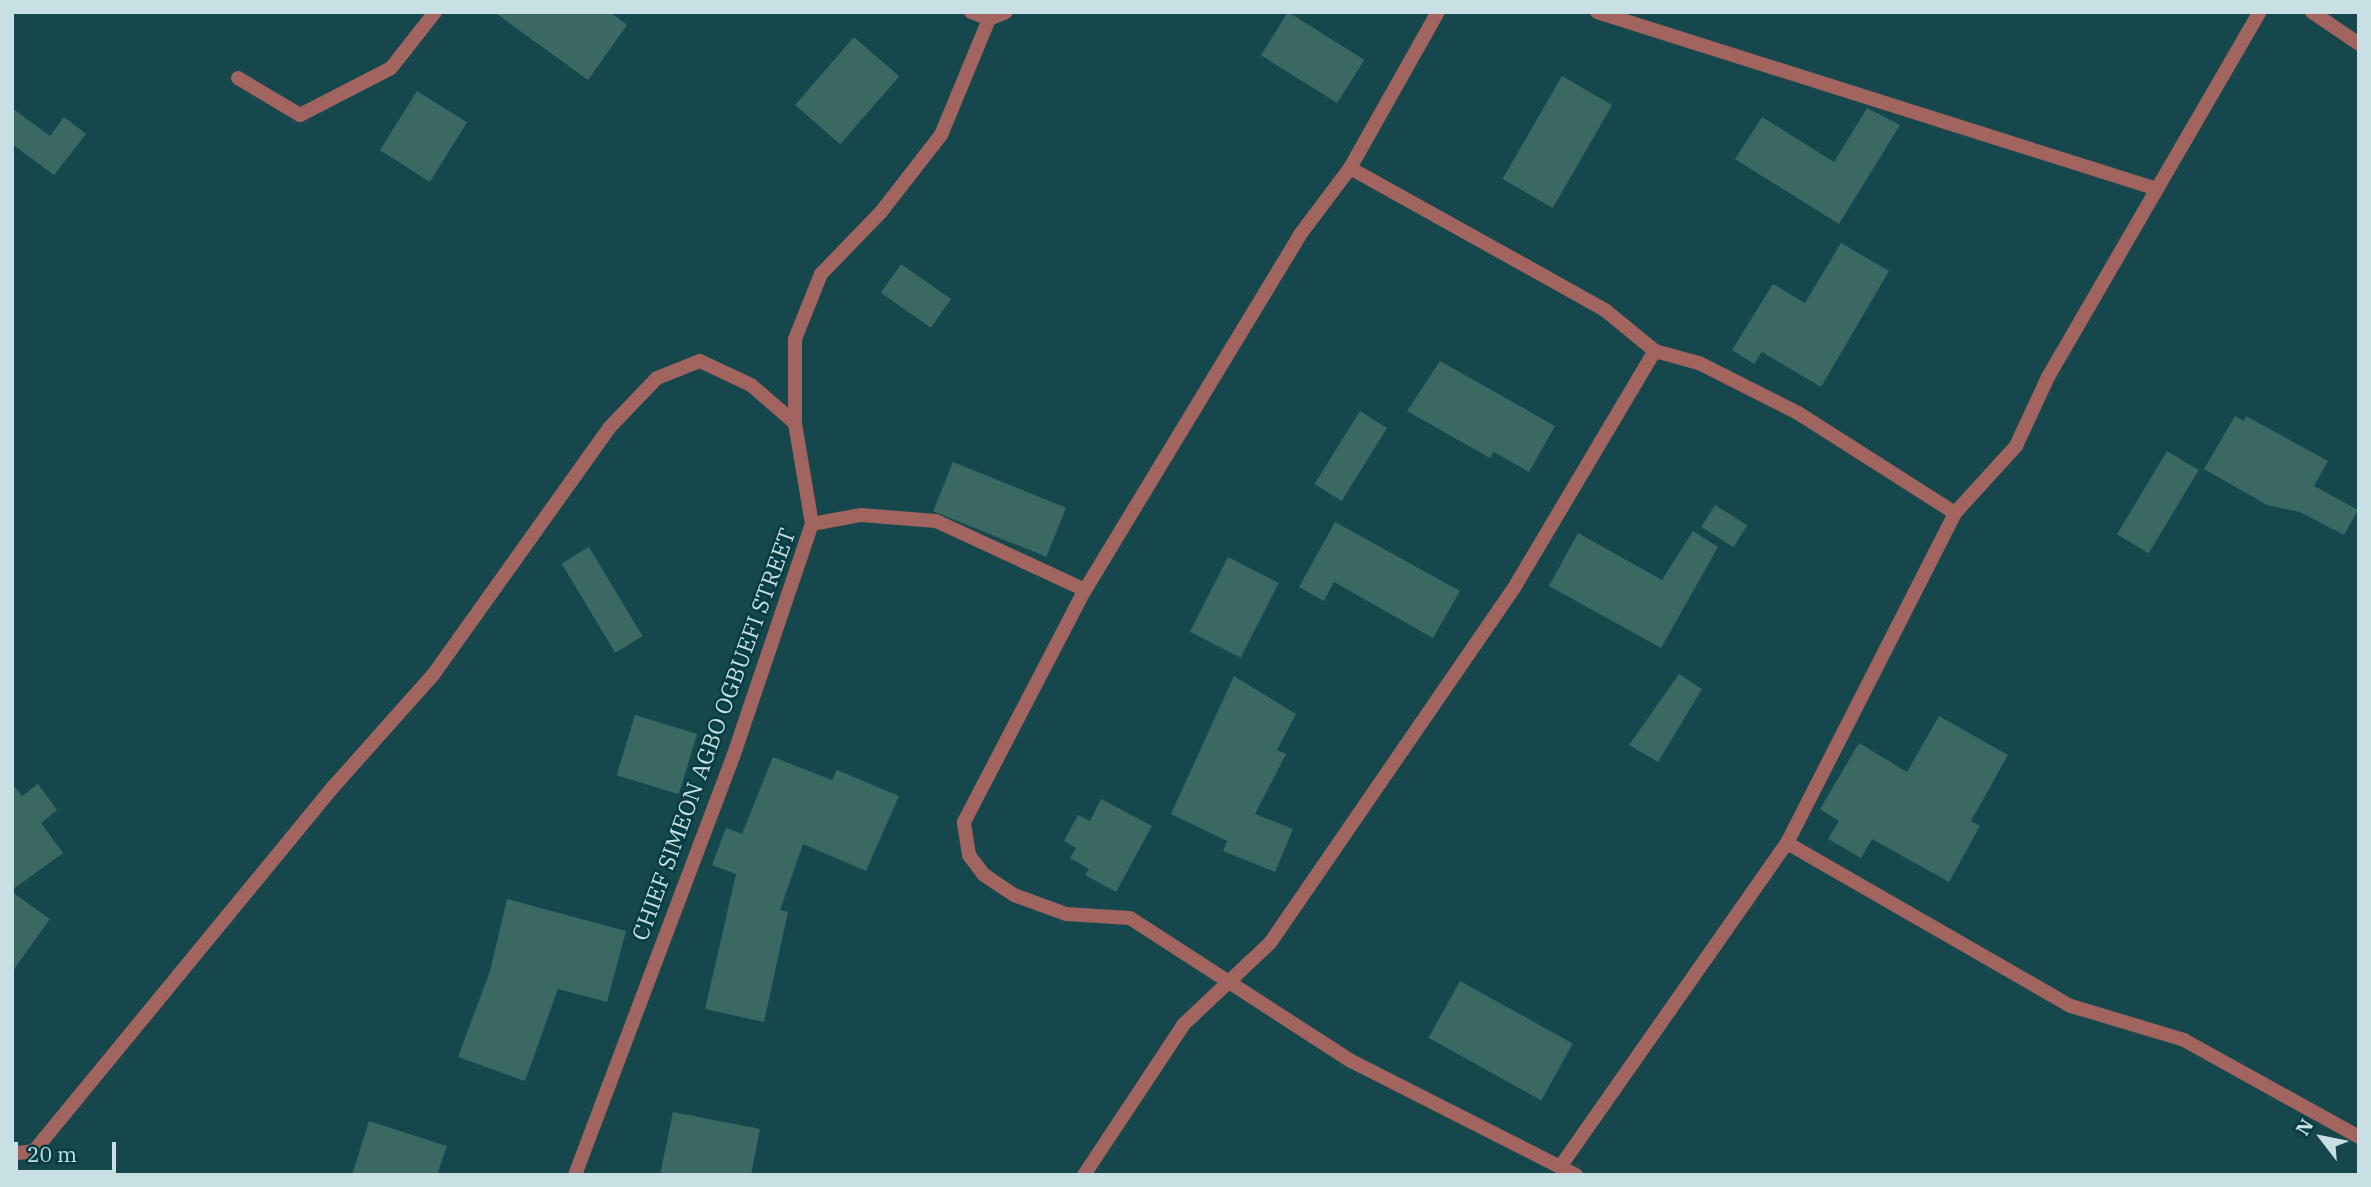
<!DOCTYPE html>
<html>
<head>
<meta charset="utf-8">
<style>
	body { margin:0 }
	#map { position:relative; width:2371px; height:1187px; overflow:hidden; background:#16474c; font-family:"IBM Plex Serif",serif }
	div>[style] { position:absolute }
	.building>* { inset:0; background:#3a6963; transform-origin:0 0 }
	.street>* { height:14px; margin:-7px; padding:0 7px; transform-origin:7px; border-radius:7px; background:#a1645f }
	span { translate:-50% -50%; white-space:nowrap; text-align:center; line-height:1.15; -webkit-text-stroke:5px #073d42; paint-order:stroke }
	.street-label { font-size:23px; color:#c8e0e3 }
	.frame { position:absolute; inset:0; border:14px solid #c8e0e3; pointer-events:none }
	.north { position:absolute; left:2287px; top:1103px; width:70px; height:70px; -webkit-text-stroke:5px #073d42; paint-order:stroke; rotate:302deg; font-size:19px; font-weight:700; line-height:28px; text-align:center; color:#c8e0e3 }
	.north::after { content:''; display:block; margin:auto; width:24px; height:32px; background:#c8e0e3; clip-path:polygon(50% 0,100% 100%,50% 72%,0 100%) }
	.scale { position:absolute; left:14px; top:1142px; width:102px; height:32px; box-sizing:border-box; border:4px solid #c8e0e3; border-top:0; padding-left:9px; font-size:21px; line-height:24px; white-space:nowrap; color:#c8e0e3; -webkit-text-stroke:5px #073d42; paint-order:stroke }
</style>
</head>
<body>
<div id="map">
	<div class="building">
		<div style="clip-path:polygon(494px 12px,610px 12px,627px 25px,588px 80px)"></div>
		<div style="left:1288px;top:12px;width:90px;height:51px;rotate:32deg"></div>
		<div style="left:854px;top:37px;width:60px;height:90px;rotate:41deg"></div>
		<div style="left:1562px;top:76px;width:58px;height:119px;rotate:30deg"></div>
		<div style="left:417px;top:91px;width:59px;height:70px;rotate:32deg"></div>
		<div style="clip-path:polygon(12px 108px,50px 136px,64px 117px,86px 134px,54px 175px,12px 144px)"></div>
		<div style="clip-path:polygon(1867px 108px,1900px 125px,1839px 224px,1735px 159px,1762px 117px,1834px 162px)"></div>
		<div style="clip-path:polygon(1841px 243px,1889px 271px,1821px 387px,1762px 352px,1754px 364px,1732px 350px,1773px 284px,1805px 303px)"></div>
		<div style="left:901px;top:264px;width:61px;height:35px;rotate:35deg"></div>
		<div style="clip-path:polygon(1440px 361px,1555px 426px,1529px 472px,1494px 452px,1490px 458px,1407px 411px)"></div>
		<div style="left:1360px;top:411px;width:32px;height:86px;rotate:32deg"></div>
		<div style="clip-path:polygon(2235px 416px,2244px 421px,2246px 416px,2328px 461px,2314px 486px,2358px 510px,2344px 535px,2300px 512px,2267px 505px,2204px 469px)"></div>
		<div style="left:2167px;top:451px;width:37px;height:97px;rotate:31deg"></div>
		<div style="left:953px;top:462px;width:122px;height:53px;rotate:22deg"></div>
		<div style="left:1715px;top:505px;width:38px;height:26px;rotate:32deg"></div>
		<div style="clip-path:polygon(1335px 522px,1460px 591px,1433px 638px,1334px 582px,1324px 601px,1299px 587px)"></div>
		<div style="clip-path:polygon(1693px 531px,1718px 547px,1661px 648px,1549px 586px,1578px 533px,1662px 580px)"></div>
		<div style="left:589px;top:547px;width:104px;height:32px;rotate:59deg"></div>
		<div style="left:1228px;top:557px;width:57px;height:84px;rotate:27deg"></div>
		<div style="clip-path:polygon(1679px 674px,1702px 689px,1658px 762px,1629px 745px)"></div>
		<div style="clip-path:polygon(1234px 676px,1296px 714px,1277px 750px,1286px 754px,1255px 814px,1293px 829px,1275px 872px,1223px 851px,1227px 841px,1171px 814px)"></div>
		<div style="left:635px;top:715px;width:65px;height:63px;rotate:17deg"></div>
		<div style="clip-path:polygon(1939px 716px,2008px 755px,1971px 821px,1980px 826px,1949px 882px,1872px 839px,1861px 858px,1828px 839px,1839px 821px,1820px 809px,1859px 743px,1907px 772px)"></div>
		<div style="clip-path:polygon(773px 757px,832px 780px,837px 770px,899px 796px,866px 871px,803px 844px,780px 910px,788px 912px,764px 1022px,705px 1009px,736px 874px,712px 865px,726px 828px,742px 834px)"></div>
		<div style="clip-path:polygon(12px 784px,22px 796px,38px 784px,57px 810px,41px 823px,63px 853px,12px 890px)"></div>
		<div style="clip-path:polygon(1101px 799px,1152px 826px,1116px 892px,1085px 875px,1089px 869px,1070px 858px,1076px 848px,1064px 841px,1078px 815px,1090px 821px)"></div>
		<div style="clip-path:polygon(12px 892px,50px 919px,12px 972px)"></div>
		<div style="clip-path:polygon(507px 899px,626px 931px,607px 1002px,558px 989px,525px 1081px,458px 1057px,490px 971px)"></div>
		<div style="left:1460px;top:981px;width:129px;height:65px;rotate:29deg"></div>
		<div style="clip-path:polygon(673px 1112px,760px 1129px,751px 1175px,660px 1175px)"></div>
		<div style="clip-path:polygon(369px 1121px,447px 1146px,437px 1175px,352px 1175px)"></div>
	</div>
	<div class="street">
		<div style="left:971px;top:12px;width:19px;rotate:21deg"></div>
		<div style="left:989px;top:19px;width:18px;rotate:-22deg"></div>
		<div style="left:1597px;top:12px;width:587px;rotate:17.54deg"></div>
		<div style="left:2312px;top:12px;width:57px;rotate:34.2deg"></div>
		<div style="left:238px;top:78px;width:72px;rotate:30.8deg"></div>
		<div style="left:300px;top:115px;width:102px;rotate:-27.3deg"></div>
		<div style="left:391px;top:68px;width:71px;rotate:-51.8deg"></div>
		<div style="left:1350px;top:168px;width:179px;rotate:-60.6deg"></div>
		<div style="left:812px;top:524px;width:50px;rotate:-10.4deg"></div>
		<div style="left:861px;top:515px;width:75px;rotate:4.6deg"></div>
		<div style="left:936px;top:521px;width:164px;rotate:24.8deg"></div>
		<div style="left:1787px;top:843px;width:327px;rotate:29.9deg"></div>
		<div style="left:2071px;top:1006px;width:118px;rotate:16.7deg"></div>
		<div style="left:2184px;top:1040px;width:200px;rotate:29deg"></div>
		<div style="left:12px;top:1154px;width:22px;rotate:-8deg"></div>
		<div style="left:34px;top:1151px;width:472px;rotate:-50.6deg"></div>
		<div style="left:334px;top:786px;width:149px;rotate:-48.3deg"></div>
		<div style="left:433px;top:675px;width:303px;rotate:-54.5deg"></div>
		<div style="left:609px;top:428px;width:69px;rotate:-46.2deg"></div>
		<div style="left:657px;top:378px;width:46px;rotate:-21.6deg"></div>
		<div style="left:700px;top:361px;width:56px;rotate:25.2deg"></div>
		<div style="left:751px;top:385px;width:58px;rotate:40.8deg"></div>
		<div style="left:1560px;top:1167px;width:396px;rotate:-55deg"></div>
		<div style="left:1787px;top:843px;width:370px;rotate:-63deg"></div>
		<div style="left:1955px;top:513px;width:91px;rotate:-47.7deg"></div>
		<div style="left:2016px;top:446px;width:76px;rotate:-65.1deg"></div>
		<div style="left:2048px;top:377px;width:422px;rotate:-59.9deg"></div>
		<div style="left:575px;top:1175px;width:447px;rotate:-69.3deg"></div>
		<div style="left:733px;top:757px;width:246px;rotate:-71.3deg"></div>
		<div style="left:812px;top:524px;width:102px;rotate:-99.6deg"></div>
		<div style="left:795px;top:423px;width:84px;rotate:-90deg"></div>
		<div style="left:795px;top:339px;width:70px;rotate:-68.2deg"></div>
		<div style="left:821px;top:274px;width:86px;rotate:-45.9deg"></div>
		<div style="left:881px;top:212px;width:98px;rotate:-52.1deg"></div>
		<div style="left:941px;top:135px;width:126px;rotate:-67.5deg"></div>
		<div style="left:1084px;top:1175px;width:181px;rotate:-56.5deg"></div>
		<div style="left:1184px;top:1024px;width:118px;rotate:-43.3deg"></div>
		<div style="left:1270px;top:943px;width:431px;rotate:-55.5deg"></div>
		<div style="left:1514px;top:588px;width:276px;rotate:-59.3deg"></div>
		<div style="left:1576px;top:1175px;width:252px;rotate:-153.1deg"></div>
		<div style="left:1351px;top:1061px;width:263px;rotate:-147.1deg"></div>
		<div style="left:1130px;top:918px;width:64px;rotate:-176.4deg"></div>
		<div style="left:1066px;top:914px;width:55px;rotate:-159.9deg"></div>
		<div style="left:1014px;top:895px;width:36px;rotate:-146deg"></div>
		<div style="left:984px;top:875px;width:25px;rotate:-127deg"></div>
		<div style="left:969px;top:855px;width:33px;rotate:-99deg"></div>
		<div style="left:964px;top:822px;width:262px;rotate:-62.5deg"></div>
		<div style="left:1085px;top:590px;width:414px;rotate:-58.8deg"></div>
		<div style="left:1299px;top:236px;width:85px;rotate:-53.1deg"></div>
		<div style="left:1350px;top:168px;width:292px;rotate:29.1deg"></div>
		<div style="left:1605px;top:310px;width:65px;rotate:39.4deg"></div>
		<div style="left:1655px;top:351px;width:46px;rotate:15.3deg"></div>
		<div style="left:1699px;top:363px;width:111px;rotate:26.8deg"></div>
		<div style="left:1798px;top:413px;width:186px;rotate:32.5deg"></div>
	</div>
	<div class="street-label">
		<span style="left:713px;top:734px;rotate:-70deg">CHIEF SIMEON AGBO OGBUEFI STREET</span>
	</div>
	<div class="frame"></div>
	<div class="north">N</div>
	<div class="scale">20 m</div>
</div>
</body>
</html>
